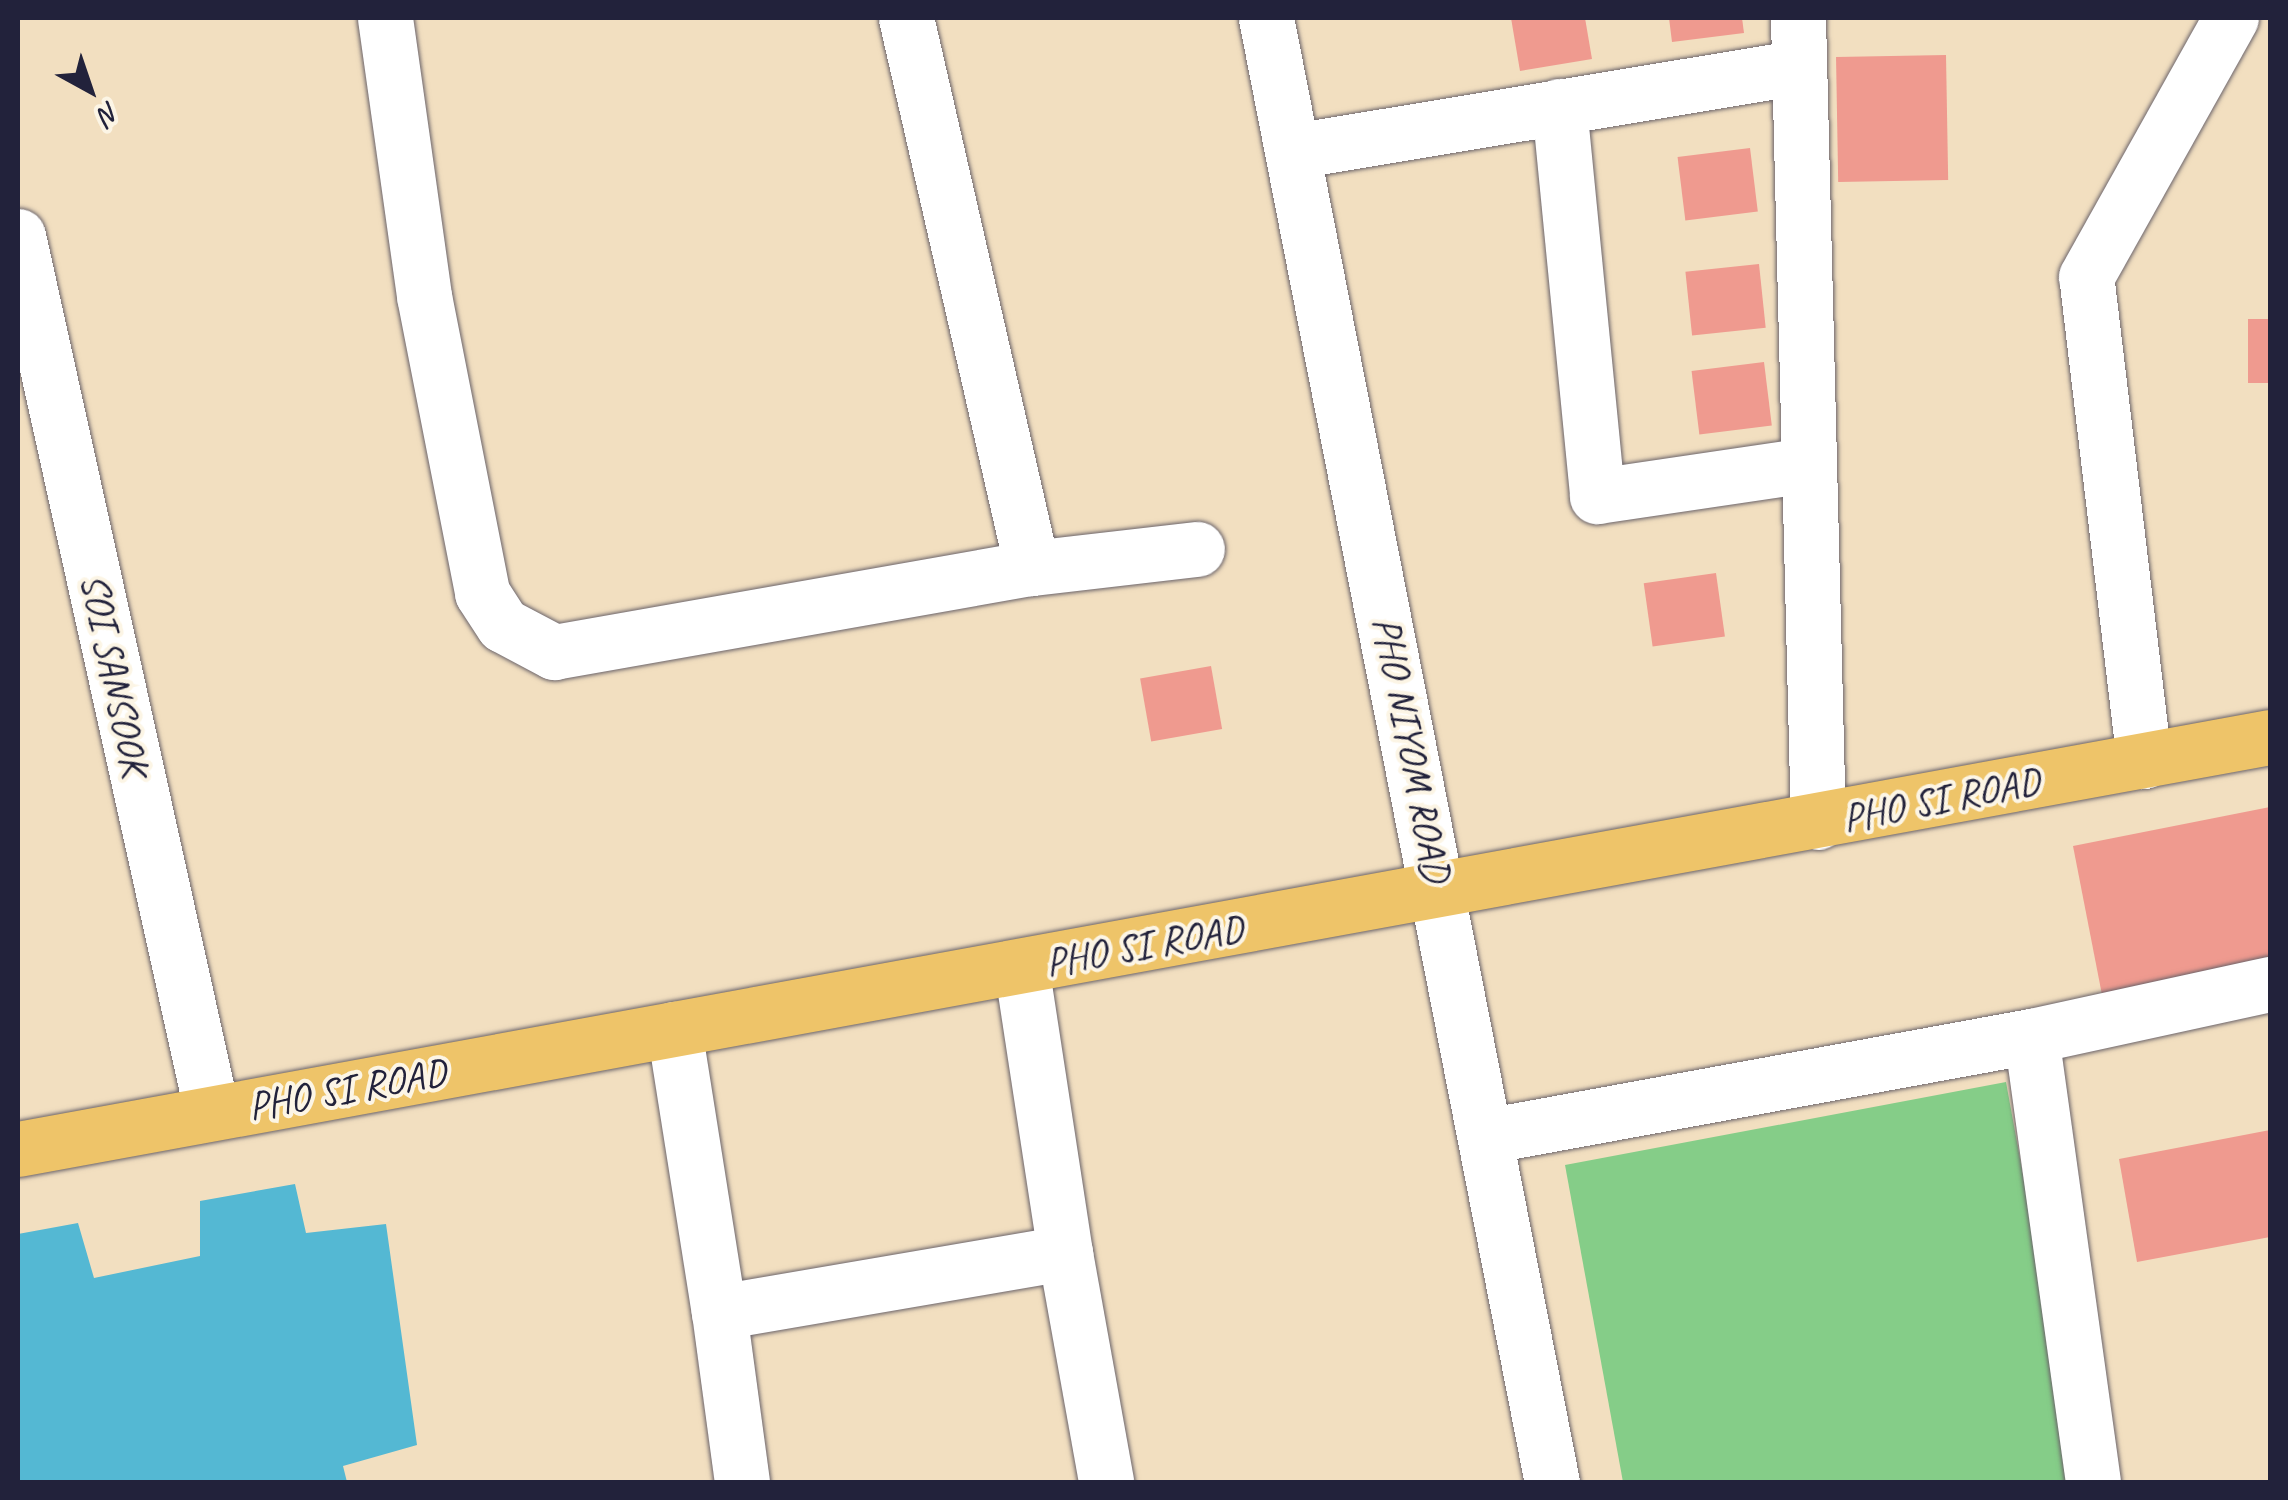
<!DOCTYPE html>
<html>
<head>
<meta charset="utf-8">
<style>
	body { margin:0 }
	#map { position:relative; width:2288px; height:1500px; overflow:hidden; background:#f2dfc0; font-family:Caveat,sans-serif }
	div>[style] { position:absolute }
	.green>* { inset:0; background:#85cd88 }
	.water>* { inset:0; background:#54b8d3 }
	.building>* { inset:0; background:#ef9a8f; transform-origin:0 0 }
	.roads { filter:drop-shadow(0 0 2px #6b646a) drop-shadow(0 0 2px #6b646a) }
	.minor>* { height:55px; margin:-27.5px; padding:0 27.5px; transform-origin:27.5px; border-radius:27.5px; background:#fff }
	.major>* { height:55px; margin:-27.5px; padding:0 27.5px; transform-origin:27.5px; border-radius:27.5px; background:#eec469 }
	span { translate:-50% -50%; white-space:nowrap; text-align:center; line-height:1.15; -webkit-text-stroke:8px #fcf5e5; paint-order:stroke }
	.street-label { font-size:40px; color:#22223b }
	.frame { position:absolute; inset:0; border:20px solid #22223b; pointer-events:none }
	.north { position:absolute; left:40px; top:40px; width:100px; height:100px; -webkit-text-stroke:8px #fcf5e5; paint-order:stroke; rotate:140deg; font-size:28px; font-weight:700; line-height:40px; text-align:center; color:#22223b }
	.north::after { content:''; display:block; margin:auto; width:35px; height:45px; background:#22223b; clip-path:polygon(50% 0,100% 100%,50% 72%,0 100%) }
</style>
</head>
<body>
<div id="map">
	<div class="green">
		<div style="clip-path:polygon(2006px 1082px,2079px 1482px,1623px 1482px,1565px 1165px)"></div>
	</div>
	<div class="water">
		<div style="clip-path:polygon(295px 1184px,306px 1233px,386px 1224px,417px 1445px,343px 1466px,347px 1482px,18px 1482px,18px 1234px,78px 1223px,94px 1278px,200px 1256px,200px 1201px)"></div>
	</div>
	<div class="building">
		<div style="clip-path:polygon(1511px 18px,1585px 18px,1592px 59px,1520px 71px)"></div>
		<div style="clip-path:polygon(1669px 18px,1742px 18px,1744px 33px,1672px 42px)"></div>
		<div style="left:1946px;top:55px;width:125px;height:110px;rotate:89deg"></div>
		<div style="left:1750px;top:148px;width:64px;height:73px;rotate:83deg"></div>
		<div style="left:1759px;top:264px;width:64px;height:74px;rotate:84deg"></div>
		<div style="left:2270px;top:319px;width:64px;height:22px;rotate:90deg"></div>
		<div style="left:1764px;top:362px;width:64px;height:73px;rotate:83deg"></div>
		<div style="left:1716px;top:573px;width:64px;height:73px;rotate:82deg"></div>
		<div style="left:1211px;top:666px;width:64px;height:72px;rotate:80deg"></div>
		<div style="clip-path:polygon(2270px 807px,2270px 968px,2103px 1000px,2073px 846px)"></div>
		<div style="clip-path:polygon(2270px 1130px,2270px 1237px,2137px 1262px,2119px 1159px)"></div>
	</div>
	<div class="roads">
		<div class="minor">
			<div style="left:385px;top:18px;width:281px;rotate:82deg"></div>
			<div style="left:424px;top:296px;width:303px;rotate:78.9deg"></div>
			<div style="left:482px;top:593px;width:38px;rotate:57deg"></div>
			<div style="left:503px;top:625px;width:58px;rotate:27.9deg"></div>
			<div style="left:554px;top:652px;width:485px;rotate:-10deg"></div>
			<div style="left:1032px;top:568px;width:564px;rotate:-102.9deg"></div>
			<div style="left:1266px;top:18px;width:1492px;rotate:78.95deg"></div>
			<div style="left:1798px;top:18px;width:804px;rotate:88.58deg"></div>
			<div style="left:1559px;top:106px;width:392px;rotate:84.4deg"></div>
			<div style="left:1597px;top:496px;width:212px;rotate:-8.4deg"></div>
			<div style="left:1294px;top:151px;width:507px;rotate:-9.43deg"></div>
			<div style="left:18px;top:236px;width:898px;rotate:77.53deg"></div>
			<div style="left:1032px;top:568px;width:166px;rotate:-6.6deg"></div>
			<div style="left:2144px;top:761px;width:487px;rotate:-96.8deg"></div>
			<div style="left:2086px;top:277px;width:297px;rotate:-60.8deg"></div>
			<div style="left:674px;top:1029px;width:287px;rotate:81deg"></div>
			<div style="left:719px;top:1312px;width:351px;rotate:-9.7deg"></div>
			<div style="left:1065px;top:1253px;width:289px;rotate:-98.7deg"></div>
			<div style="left:1486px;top:1136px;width:554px;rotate:-10.4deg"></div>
			<div style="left:1065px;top:1253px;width:233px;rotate:79.8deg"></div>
			<div style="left:719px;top:1312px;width:172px;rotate:82.3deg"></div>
			<div style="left:2093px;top:1482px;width:450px;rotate:-97.9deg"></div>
			<div style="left:2031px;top:1036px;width:245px;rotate:-12.3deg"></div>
		</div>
		<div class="major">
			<div style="left:18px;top:1149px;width:2289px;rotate:-10.37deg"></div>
		</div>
	</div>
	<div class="street-label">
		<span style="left:115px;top:674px;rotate:78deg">SOI SANSOOK</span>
		<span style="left:1412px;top:749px;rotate:79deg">PHO NIYOM ROAD</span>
		<span style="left:1941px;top:799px;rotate:-11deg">PHO SI ROAD</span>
		<span style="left:1144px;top:945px;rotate:-10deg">PHO SI ROAD</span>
		<span style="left:347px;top:1089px;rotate:-10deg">PHO SI ROAD</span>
	</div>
	<div class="frame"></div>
	<div class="north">N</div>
</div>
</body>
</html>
